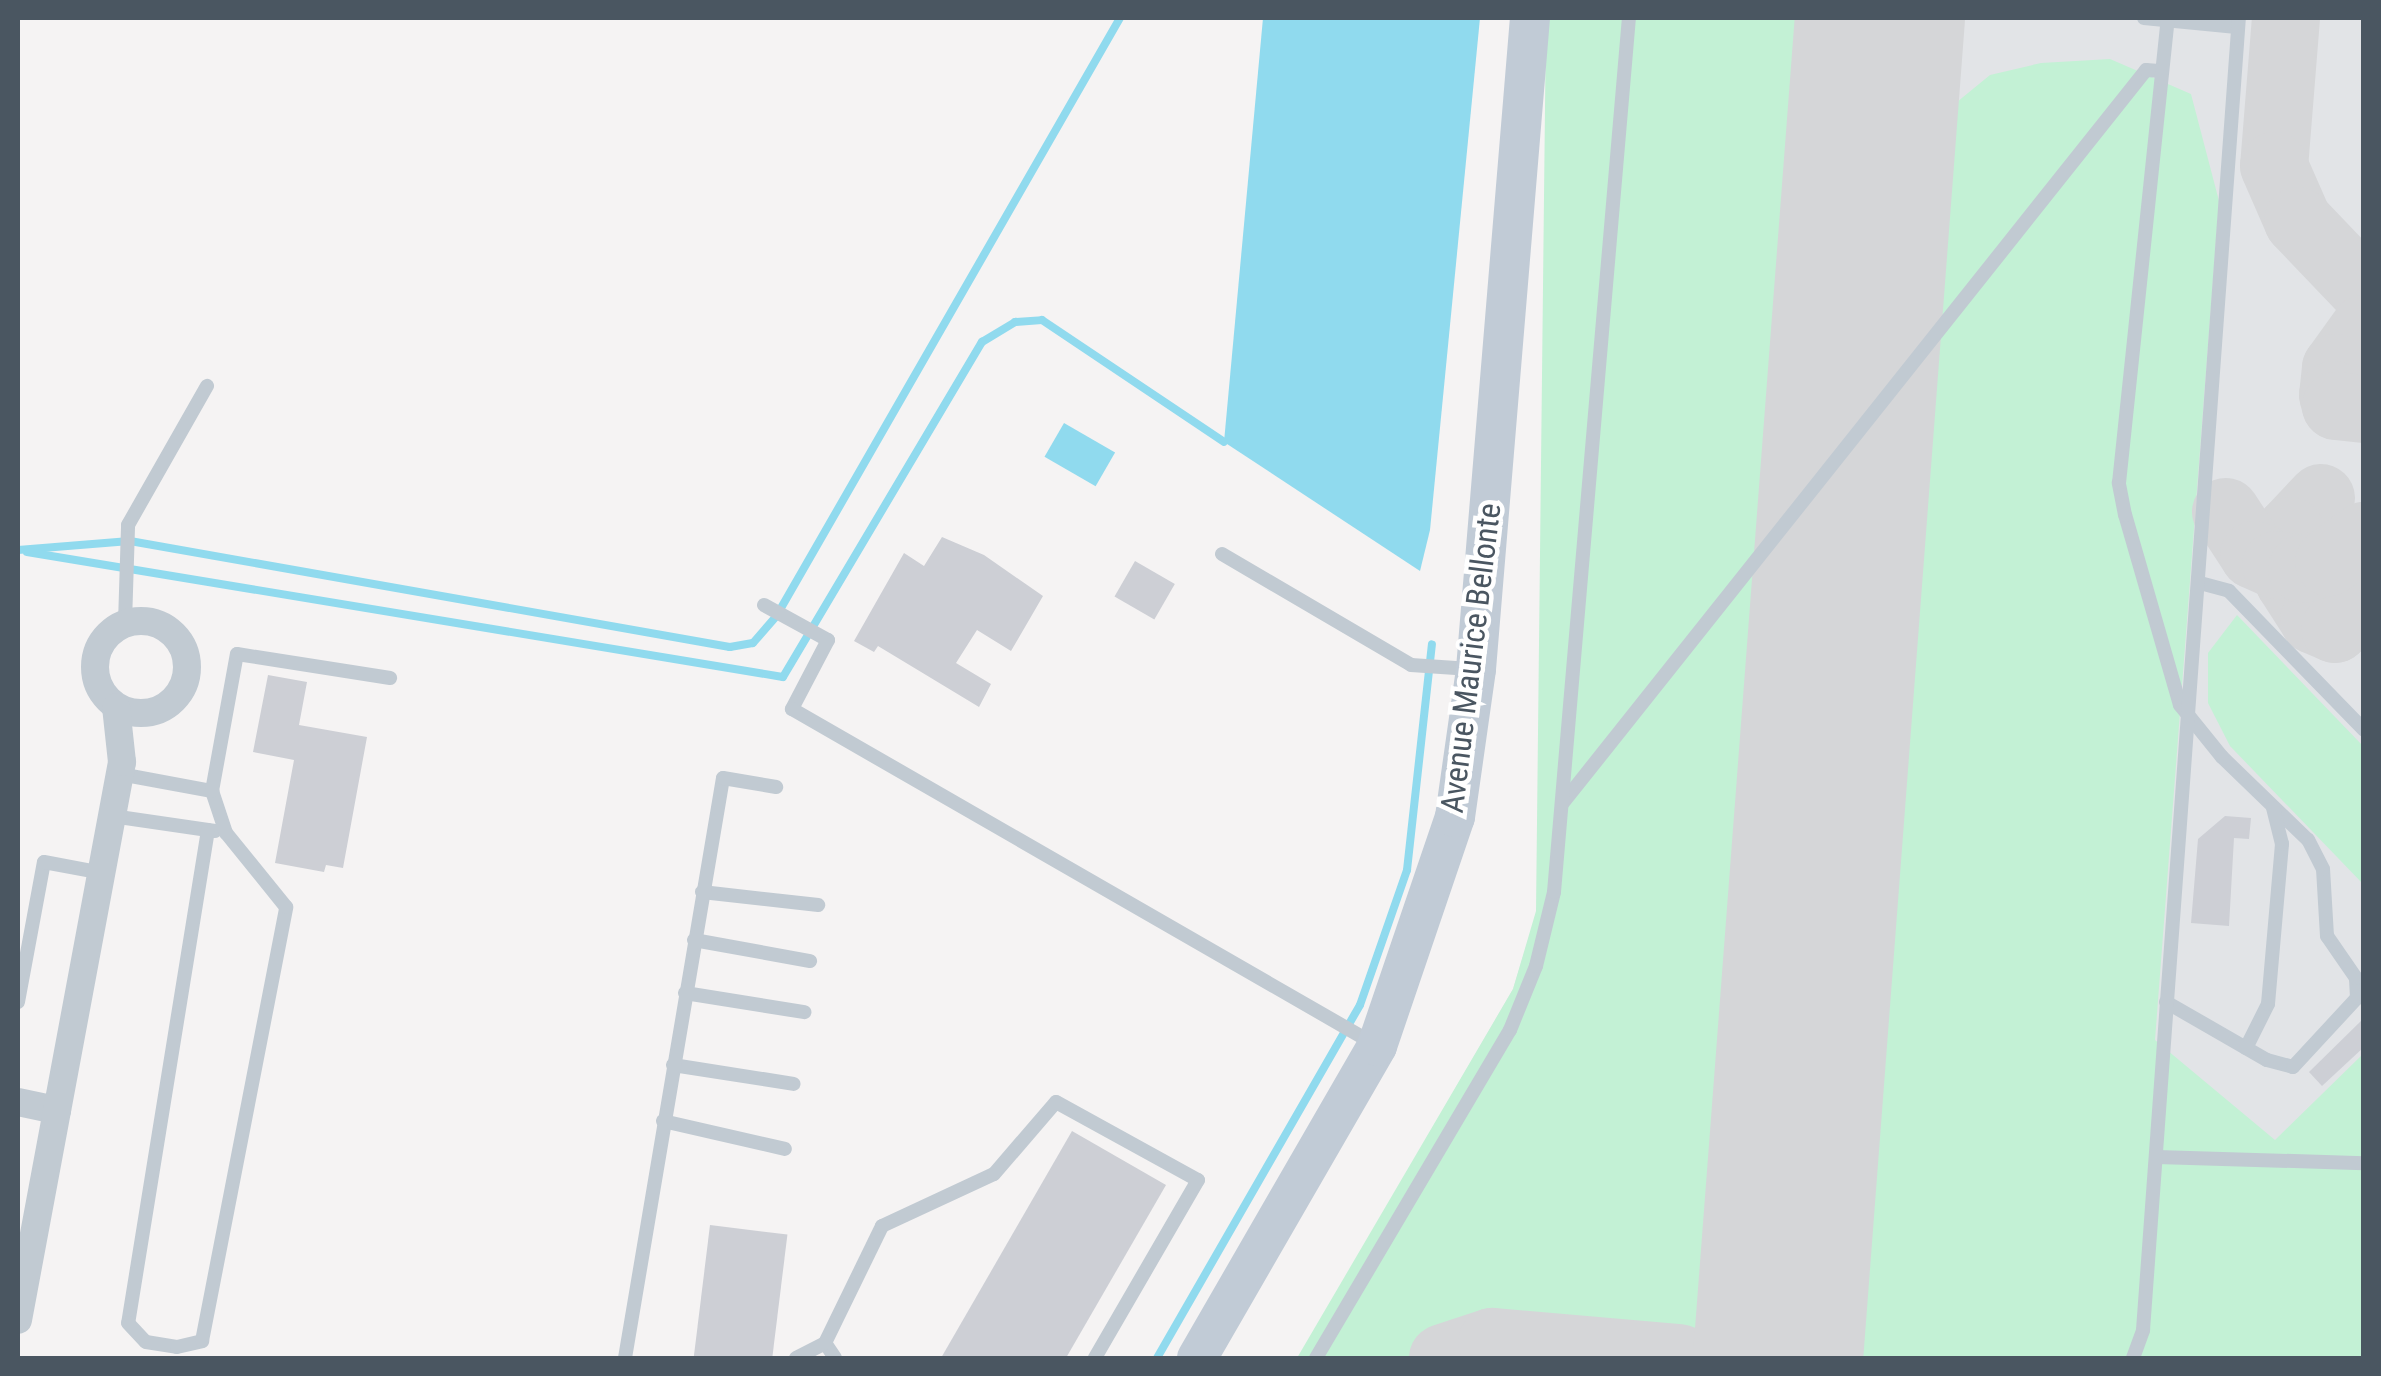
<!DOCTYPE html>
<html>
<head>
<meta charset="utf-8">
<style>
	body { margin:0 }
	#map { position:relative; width:2381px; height:1376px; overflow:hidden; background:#f5f3f3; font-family:"Roboto Condensed",sans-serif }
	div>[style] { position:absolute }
	.airport>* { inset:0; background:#e2e4e7 }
	.green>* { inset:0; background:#c3f1d5 }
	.water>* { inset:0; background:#90daee; transform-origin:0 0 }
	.stream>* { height:8px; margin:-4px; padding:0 4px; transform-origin:4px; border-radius:4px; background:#90daee }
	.taxiway>* { height:68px; margin:-34px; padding:0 34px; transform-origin:34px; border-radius:34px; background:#d5d6d8 }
	.runway>* { height:170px; margin:-85px; padding:0 85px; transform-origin:85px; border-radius:85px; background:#d5d6d8 }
	.building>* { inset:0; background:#cdcfd5; transform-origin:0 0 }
	.lane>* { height:14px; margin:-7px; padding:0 7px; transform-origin:7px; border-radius:7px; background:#c1cad2 }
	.street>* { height:28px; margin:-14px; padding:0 14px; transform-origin:14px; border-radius:14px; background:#c1cad2 }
	.street>.ring { margin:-14px; padding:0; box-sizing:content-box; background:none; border:28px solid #c1cad2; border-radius:50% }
	.secondary>* { height:40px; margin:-20px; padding:0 20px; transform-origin:20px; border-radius:20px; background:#c1cbd6 }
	span { translate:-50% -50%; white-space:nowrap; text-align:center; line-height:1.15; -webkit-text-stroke:9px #fff; paint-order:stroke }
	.street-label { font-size:32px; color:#4a5661 }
	.frame { position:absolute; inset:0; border:20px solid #4a5661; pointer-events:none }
</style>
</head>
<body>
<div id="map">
	<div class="airport">
		<div style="clip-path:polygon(1613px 18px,2363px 18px,2363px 1358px,1299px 1358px,1513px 989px,1537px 911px)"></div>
	</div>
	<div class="green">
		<div style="clip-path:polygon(1546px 18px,1844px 18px,1743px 1291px,1731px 1319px,1703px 1337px,1496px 1322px,1462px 1328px,1420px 1358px,1297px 1358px,1513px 989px,1536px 911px)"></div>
		<div style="clip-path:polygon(2110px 59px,2191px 94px,2219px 201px,2155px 1040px,2275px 1140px,2363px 1054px,2363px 1358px,1816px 1358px,1893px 335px,1900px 333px,1917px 191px,1940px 129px,1957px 102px,1990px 75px,2041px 63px)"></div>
		<div style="clip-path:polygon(2237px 615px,2363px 746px,2363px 884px,2230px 746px,2208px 703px,2208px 653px)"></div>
	</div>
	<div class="water">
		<div style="clip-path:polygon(1263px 18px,1480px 18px,1430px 530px,1420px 571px,1224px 442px)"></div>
		<div style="left:1064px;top:423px;width:59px;height:39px;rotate:30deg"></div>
	</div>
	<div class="stream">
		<div style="left:18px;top:550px;width:112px;rotate:-4.6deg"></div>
		<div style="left:130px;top:541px;width:609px;rotate:10.02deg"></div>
		<div style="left:730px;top:647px;width:23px;rotate:-10deg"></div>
		<div style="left:753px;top:643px;width:37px;rotate:-49deg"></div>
		<div style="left:777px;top:615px;width:689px;rotate:-60.12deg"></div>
		<div style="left:27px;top:552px;width:766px;rotate:9.39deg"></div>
		<div style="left:783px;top:677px;width:390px;rotate:-59.3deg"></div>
		<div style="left:982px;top:342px;width:39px;rotate:-31deg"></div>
		<div style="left:1015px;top:322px;width:27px;rotate:-4deg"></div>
		<div style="left:1042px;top:320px;width:219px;rotate:33.8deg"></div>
		<div style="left:1157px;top:1358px;width:407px;rotate:-60.1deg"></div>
		<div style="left:1360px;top:1005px;width:143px;rotate:-70.8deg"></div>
		<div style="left:1407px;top:870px;width:227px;rotate:-83.7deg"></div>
	</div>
	<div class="taxiway">
		<div style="left:2286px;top:18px;width:148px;rotate:94.6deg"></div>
		<div style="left:2274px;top:166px;width:60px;rotate:66.4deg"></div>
		<div style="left:2298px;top:221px;width:95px;rotate:46.3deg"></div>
		<div style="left:2364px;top:329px;width:48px;rotate:125.7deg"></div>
		<div style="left:2336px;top:368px;width:27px;rotate:96deg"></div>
		<div style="left:2333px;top:395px;width:11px;rotate:75deg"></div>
		<div style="left:2336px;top:406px;width:28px;rotate:6deg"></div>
		<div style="left:2321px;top:498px;width:45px;rotate:133.2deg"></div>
		<div style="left:2290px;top:531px;width:50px;rotate:91.1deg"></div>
		<div style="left:2289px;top:581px;width:46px;rotate:57.3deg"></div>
		<div style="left:2314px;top:620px;width:23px;rotate:23deg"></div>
		<div style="left:2335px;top:629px;width:40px;rotate:-43deg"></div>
		<div style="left:2226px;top:512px;width:51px;rotate:56.9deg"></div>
		<div style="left:2254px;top:555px;width:24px;rotate:24deg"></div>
		<div style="left:2276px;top:565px;width:26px;rotate:9deg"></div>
		<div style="left:2302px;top:569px;width:28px;rotate:-15deg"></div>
		<div style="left:2329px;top:562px;width:44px;rotate:-36.6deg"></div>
		<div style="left:1443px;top:1358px;width:52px;rotate:-18.1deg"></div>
		<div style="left:1492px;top:1342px;width:188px;rotate:4.9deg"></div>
		<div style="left:1732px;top:1358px;width:33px;rotate:-27deg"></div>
		<div style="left:1761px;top:1343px;width:56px;rotate:-66.7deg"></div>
	</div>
	<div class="runway">
		<div style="left:1778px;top:1358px;width:1344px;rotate:-85.65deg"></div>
	</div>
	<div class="building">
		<div style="clip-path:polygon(942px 537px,984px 555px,1043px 596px,1011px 651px,977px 630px,956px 663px,991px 684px,979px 707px,878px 646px,874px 652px,854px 641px,904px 553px,924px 566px)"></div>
		<div style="left:1135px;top:561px;width:46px;height:41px;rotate:30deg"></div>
		<div style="clip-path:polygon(268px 675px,307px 682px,299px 725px,367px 737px,343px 868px,326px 865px,324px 872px,275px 863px,294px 760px,253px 752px)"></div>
		<div style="clip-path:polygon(2225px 816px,2251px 818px,2249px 839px,2234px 838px,2229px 926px,2191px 923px,2198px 839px)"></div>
		<div style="clip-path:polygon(2364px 1018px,2364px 1047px,2322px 1086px,2309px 1072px)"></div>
		<div style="clip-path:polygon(1072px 1131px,1166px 1185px,1066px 1358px,941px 1358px)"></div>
		<div style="left:710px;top:1225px;width:78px;height:134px;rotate:7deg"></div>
	</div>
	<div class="lane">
		<div style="left:2144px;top:18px;width:93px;rotate:5.5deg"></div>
		<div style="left:1222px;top:554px;width:219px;rotate:30.4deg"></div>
		<div style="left:1411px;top:665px;width:60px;rotate:3.8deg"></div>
		<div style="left:2200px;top:583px;width:30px;rotate:15deg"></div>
		<div style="left:2229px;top:591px;width:194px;rotate:45.8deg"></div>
		<div style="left:764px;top:605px;width:73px;rotate:28.7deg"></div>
		<div style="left:828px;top:640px;width:78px;rotate:117.6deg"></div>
		<div style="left:792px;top:709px;width:674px;rotate:29.91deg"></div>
		<div style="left:125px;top:623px;width:98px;rotate:-88.2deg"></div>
		<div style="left:128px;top:525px;width:160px;rotate:-60.4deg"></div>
		<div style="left:120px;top:774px;width:94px;rotate:10.5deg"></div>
		<div style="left:1562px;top:804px;width:938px;rotate:-51.49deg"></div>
		<div style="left:2146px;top:70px;width:16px;rotate:4deg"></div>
		<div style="left:112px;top:816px;width:104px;rotate:8.3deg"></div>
		<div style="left:208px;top:830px;width:499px;rotate:99.2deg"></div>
		<div style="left:128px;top:1323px;width:26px;rotate:47deg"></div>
		<div style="left:146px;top:1342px;width:31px;rotate:9deg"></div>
		<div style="left:177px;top:1347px;width:26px;rotate:-13deg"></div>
		<div style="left:202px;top:1341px;width:442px;rotate:-79deg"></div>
		<div style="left:286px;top:907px;width:95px;rotate:-129deg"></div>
		<div style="left:226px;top:833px;width:44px;rotate:-108.4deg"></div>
		<div style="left:212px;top:791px;width:139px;rotate:-79.7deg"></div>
		<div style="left:237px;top:654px;width:155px;rotate:8.9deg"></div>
		<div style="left:702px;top:892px;width:117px;rotate:6.4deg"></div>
		<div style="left:694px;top:940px;width:118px;rotate:10.3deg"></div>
		<div style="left:685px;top:993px;width:121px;rotate:9.1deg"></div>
		<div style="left:18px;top:1002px;width:142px;rotate:-79.5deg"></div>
		<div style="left:44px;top:862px;width:59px;rotate:10.7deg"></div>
		<div style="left:2166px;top:1002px;width:116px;rotate:29.9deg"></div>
		<div style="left:2267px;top:1060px;width:27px;rotate:15deg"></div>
		<div style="left:2293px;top:1067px;width:94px;rotate:-47.2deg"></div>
		<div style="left:2357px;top:998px;width:20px;rotate:-93deg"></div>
		<div style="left:2356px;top:978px;width:51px;rotate:-124.6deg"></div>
		<div style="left:2327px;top:936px;width:67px;rotate:-93.4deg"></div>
		<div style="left:2323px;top:869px;width:33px;rotate:-117deg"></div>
		<div style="left:2308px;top:840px;width:120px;rotate:-136deg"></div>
		<div style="left:2222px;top:757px;width:67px;rotate:-128.9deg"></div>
		<div style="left:2180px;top:705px;width:198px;rotate:-106.1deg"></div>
		<div style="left:2125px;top:515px;width:33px;rotate:-101deg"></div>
		<div style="left:2119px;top:483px;width:468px;rotate:-84deg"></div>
		<div style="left:2246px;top:1048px;width:49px;rotate:-63.4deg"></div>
		<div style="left:2268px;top:1004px;width:161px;rotate:-85deg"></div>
		<div style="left:2282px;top:844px;width:37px;rotate:-104deg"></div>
		<div style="left:673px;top:1065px;width:122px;rotate:8.9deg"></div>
		<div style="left:663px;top:1121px;width:125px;rotate:12.9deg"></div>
		<div style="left:2157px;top:1157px;width:207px;rotate:1.7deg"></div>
		<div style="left:825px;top:1343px;width:18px;rotate:56deg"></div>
		<div style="left:625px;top:1358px;width:588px;rotate:-80.41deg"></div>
		<div style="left:723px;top:778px;width:54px;rotate:9.6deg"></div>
		<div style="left:796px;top:1358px;width:33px;rotate:-27deg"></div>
		<div style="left:825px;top:1343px;width:130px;rotate:-64deg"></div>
		<div style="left:882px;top:1226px;width:123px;rotate:-24.9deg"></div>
		<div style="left:994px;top:1174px;width:95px;rotate:-49.3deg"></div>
		<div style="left:1056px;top:1102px;width:162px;rotate:28.8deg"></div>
		<div style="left:1198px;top:1180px;width:206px;rotate:120.1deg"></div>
		<div style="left:1316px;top:1358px;width:381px;rotate:-59.4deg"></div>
		<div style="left:1510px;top:1030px;width:69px;rotate:-67.9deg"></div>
		<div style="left:1536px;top:966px;width:76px;rotate:-76.3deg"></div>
		<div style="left:1554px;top:892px;width:877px;rotate:-85.1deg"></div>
		<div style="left:2133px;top:1358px;width:30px;rotate:-70deg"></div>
		<div style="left:2143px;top:1330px;width:1316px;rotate:-85.82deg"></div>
	</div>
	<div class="street">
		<div class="ring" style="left:95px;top:621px;width:64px;height:64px"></div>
		<div style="left:18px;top:1102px;width:40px;rotate:12deg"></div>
		<div style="left:18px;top:1320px;width:568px;rotate:-79.44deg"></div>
		<div style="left:122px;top:762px;width:55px;rotate:-96.2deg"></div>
	</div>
	<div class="secondary">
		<div style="left:1197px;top:1358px;width:360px;rotate:-60deg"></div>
		<div style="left:1377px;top:1046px;width:242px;rotate:-71.2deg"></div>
		<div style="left:1455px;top:817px;width:149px;rotate:-81.9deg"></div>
		<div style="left:1476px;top:669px;width:653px;rotate:-85.26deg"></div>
	</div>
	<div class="street-label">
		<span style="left:1471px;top:658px;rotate:-83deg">Avenue Maurice Bellonte</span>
	</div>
	<div class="frame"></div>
</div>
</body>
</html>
